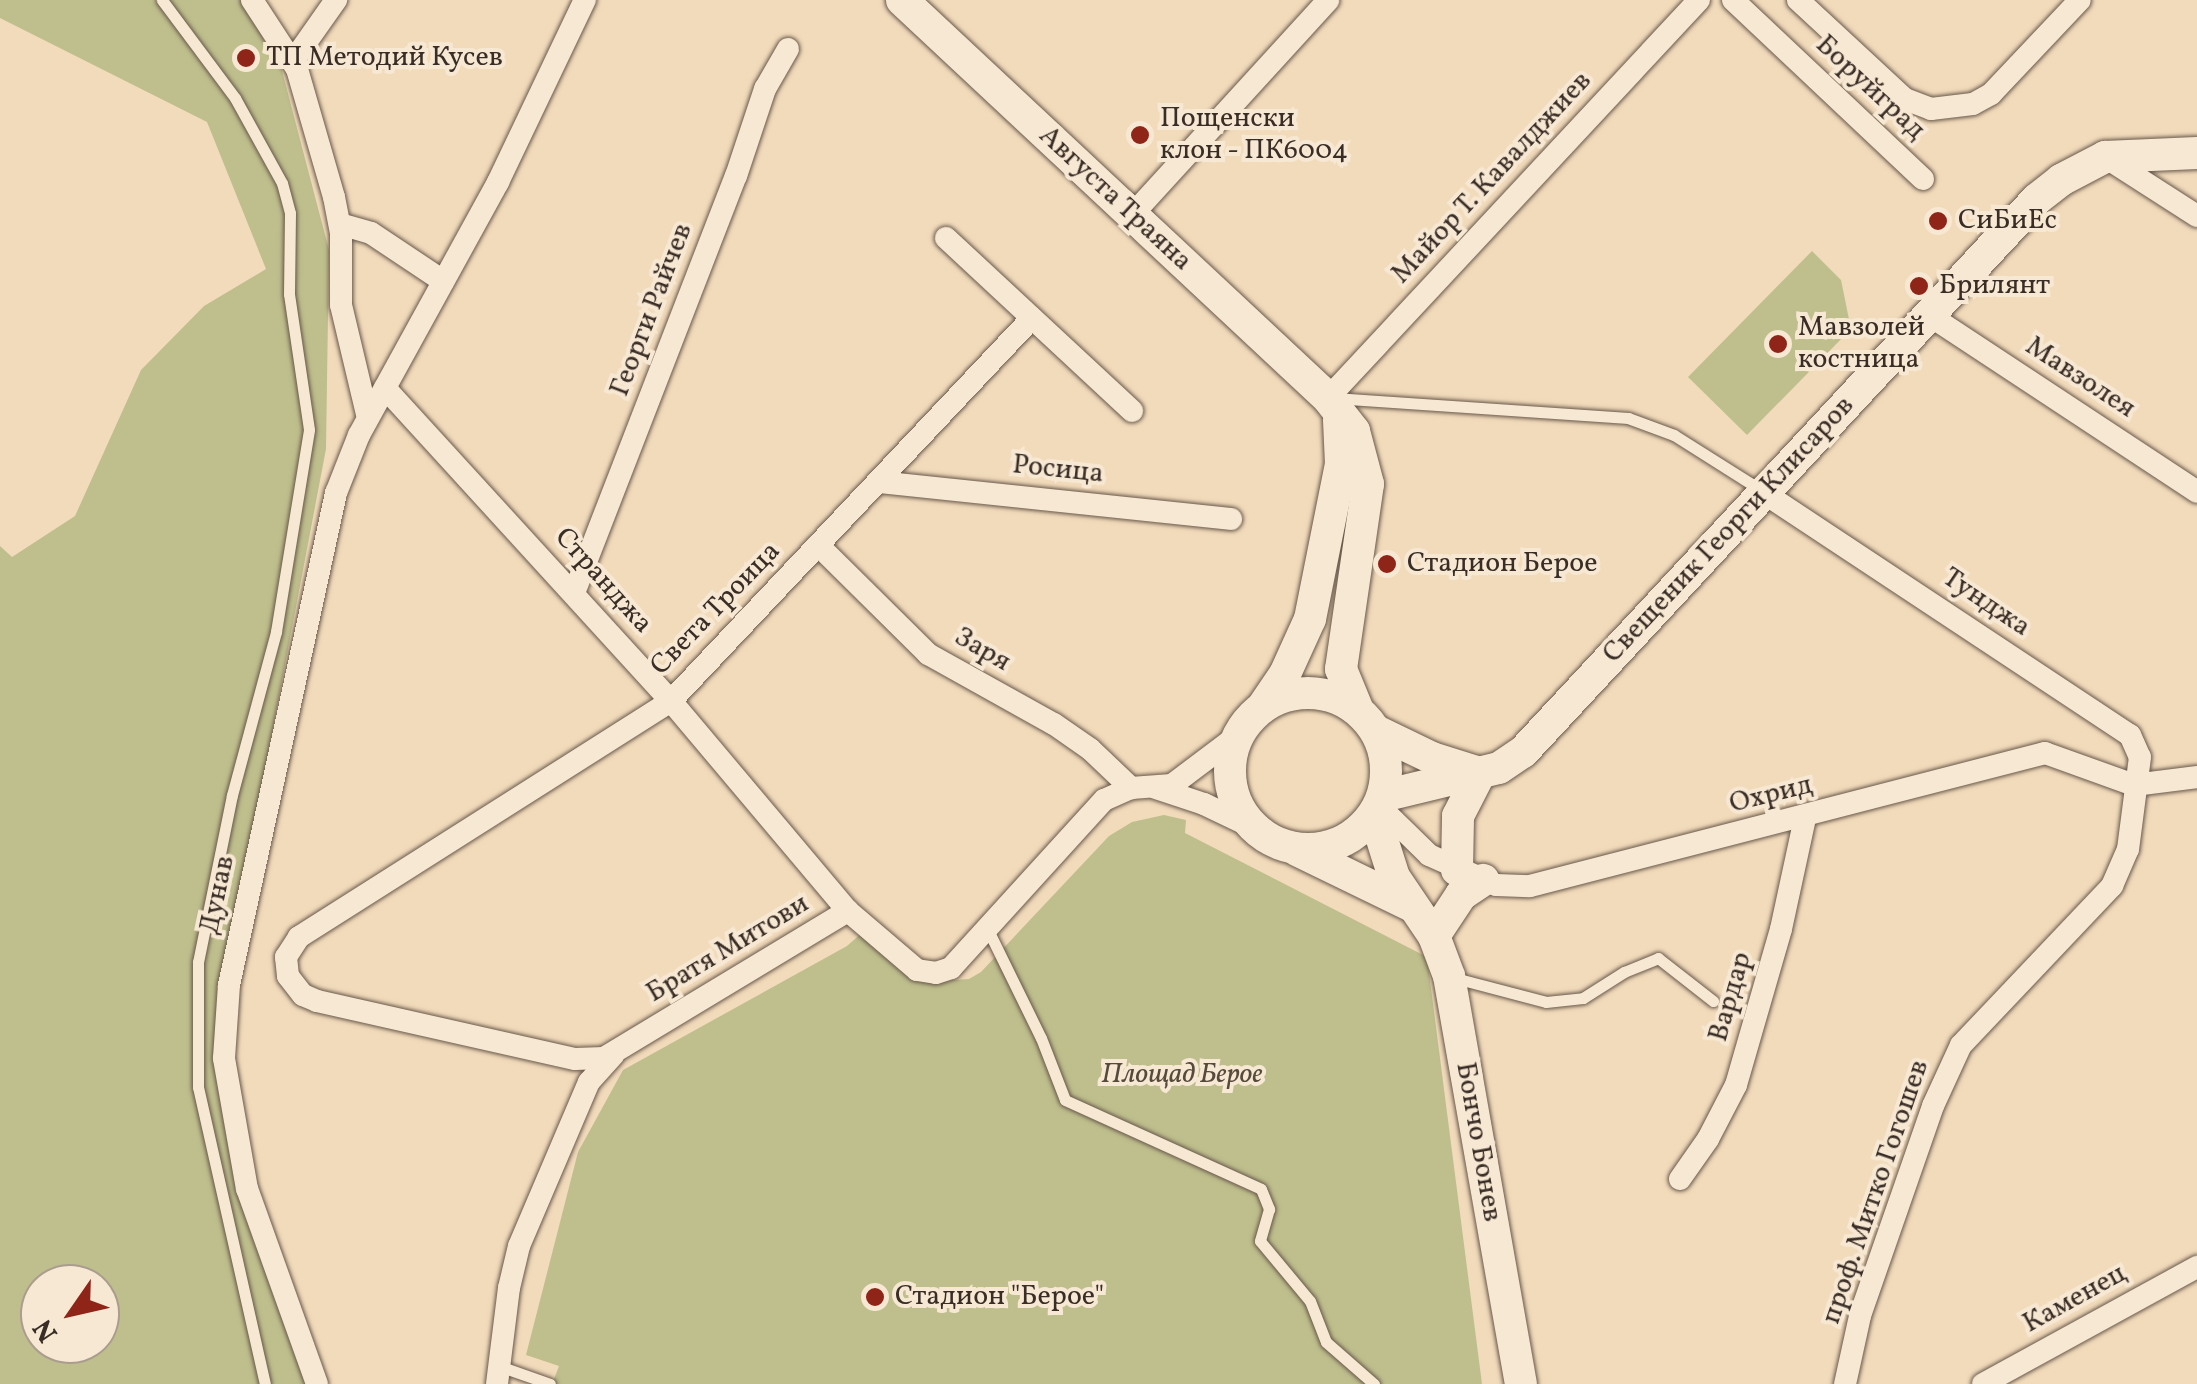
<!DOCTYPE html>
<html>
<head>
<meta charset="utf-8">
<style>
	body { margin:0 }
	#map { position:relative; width:2197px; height:1384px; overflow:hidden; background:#f2dbbb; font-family:Vollkorn,serif }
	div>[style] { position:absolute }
	.green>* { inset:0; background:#bfbf8d }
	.roads { filter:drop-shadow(0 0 2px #68584b) drop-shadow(0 0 2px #68584b) }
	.lane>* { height:11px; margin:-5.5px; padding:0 5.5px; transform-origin:5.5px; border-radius:5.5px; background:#f7e8d3 }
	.street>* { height:22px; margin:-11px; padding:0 11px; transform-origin:11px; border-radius:11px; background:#f7e8d3 }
	.secondary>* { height:32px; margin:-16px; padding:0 16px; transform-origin:16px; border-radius:16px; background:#f7e8d3 }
	.secondary>.ring { margin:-16px; padding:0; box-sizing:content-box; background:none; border:32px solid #f7e8d3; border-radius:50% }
	.dots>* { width:28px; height:28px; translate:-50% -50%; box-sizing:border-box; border:5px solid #f7e8d3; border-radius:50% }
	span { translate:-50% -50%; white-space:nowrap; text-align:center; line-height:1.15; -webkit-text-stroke:8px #f7e8d3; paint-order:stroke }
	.poi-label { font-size:28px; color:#3a2d26 }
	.left { translate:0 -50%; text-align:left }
	.street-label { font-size:28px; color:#3a2d26 }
	.park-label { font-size:28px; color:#554a3b; font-style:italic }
	.north { position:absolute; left:20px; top:1264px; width:100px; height:100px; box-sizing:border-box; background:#f7e8d3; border:2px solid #ab9d8e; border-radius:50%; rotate:236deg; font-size:28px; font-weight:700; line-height:40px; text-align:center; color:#3a2d26 }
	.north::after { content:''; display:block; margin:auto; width:35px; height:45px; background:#8f2418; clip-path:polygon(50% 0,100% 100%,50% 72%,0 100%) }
</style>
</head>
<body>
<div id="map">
	<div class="green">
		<div style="clip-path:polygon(evenodd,0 0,240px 0,281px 67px,329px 250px,326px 449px,219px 1012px,289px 1331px,305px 1384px,0 1384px,0 546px,12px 557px,75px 516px,141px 370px,204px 306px,266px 269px,207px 122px,0 18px,0 0,40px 1284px,100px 1284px,100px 1344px,40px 1344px,40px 1284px)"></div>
		<div style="clip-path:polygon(1812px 251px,1841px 280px,1851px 329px,1747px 435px,1688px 377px)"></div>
		<div style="clip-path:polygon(1164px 815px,1186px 820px,1185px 833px,1427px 957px,1482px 1384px,552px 1384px,559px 1366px,526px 1355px,578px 1152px,623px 1070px,847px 946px,864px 931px,877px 950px,904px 971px,936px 981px,969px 979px,981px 972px,1109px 836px,1132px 822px)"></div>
	</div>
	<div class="roads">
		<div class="lane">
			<div style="left:162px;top:0;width:122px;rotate:53.3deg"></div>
			<div style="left:235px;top:98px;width:97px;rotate:61.1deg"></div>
			<div style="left:282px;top:183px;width:31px;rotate:75deg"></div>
			<div style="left:290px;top:213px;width:81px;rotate:90.7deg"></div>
			<div style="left:289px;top:294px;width:137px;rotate:81.6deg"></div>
			<div style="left:309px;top:430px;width:205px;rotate:99.3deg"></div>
			<div style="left:276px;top:632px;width:169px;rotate:105.1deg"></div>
			<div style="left:232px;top:795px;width:170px;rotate:101.5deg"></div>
			<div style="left:198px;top:962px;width:125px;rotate:90deg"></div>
			<div style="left:198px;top:1087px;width:304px;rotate:77.3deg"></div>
			<div style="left:1334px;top:398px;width:295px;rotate:3.9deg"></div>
			<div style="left:1628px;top:418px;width:49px;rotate:20.3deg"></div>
			<div style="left:1674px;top:435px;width:103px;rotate:32.3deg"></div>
			<div style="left:988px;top:930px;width:120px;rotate:63.9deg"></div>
			<div style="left:1041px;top:1038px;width:66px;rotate:68.8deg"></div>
			<div style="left:1065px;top:1100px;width:215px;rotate:24.4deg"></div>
			<div style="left:1261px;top:1189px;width:22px;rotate:68deg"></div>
			<div style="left:1269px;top:1209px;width:33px;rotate:106deg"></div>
			<div style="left:1260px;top:1241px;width:78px;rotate:50.2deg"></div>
			<div style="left:1310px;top:1301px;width:44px;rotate:68.7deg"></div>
			<div style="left:1326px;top:1342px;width:64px;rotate:41.2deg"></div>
			<div style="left:1451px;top:977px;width:98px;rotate:14.7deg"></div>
			<div style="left:1546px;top:1002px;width:37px;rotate:-6deg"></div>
			<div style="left:1583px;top:998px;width:49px;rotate:-32.4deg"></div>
			<div style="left:1624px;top:972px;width:37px;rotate:-22deg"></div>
			<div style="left:1658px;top:958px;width:70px;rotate:38deg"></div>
			<div style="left:499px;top:1366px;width:54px;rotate:19.4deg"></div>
		</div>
		<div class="street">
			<div style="left:252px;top:0;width:82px;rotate:56.9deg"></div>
			<div style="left:297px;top:69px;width:133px;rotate:73.9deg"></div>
			<div style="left:334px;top:197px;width:36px;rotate:79deg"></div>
			<div style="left:341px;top:232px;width:73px;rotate:90deg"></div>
			<div style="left:341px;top:305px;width:116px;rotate:76.6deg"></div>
			<div style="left:1733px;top:0;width:261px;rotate:43.3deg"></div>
			<div style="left:1798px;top:0;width:146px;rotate:42.8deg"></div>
			<div style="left:1905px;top:99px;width:28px;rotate:21deg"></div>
			<div style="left:1931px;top:109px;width:42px;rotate:-6.8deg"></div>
			<div style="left:1973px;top:104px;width:21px;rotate:-29deg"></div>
			<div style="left:1991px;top:94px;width:129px;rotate:-46.6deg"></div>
			<div style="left:293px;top:61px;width:75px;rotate:-54.8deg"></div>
			<div style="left:2105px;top:157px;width:109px;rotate:32.7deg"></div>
			<div style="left:1132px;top:215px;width:291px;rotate:-47.6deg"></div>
			<div style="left:340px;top:224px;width:32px;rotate:16deg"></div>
			<div style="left:371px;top:233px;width:87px;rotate:33.7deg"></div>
			<div style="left:946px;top:238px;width:254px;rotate:42.9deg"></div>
			<div style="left:1929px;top:315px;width:321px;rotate:33.4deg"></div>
			<div style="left:1032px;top:318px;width:526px;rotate:133.31deg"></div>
			<div style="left:671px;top:701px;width:441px;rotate:147.6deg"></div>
			<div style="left:299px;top:937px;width:24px;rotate:123deg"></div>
			<div style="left:286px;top:957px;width:19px;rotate:84deg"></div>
			<div style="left:288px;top:976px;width:24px;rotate:52deg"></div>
			<div style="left:303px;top:995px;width:15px;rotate:23deg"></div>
			<div style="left:317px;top:1001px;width:264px;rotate:12.7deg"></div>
			<div style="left:575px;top:1059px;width:29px;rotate:-2deg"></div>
			<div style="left:604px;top:1058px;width:285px;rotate:-31.1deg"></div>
			<div style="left:848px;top:911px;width:91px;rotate:40.5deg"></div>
			<div style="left:917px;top:970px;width:19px;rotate:9deg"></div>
			<div style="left:936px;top:973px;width:16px;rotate:-18deg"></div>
			<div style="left:951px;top:968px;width:227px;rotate:-47.7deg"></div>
			<div style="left:1104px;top:800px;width:30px;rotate:-24deg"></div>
			<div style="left:1131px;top:788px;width:41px;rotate:-4.2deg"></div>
			<div style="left:1172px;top:785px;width:81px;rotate:-37deg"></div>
			<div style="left:385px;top:388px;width:424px;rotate:47.6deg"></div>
			<div style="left:671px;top:701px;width:275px;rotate:49.9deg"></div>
			<div style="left:1328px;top:398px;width:544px;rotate:-47.01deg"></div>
			<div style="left:879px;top:482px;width:354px;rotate:6deg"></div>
			<div style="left:1764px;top:493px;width:439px;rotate:33.5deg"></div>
			<div style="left:2130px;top:735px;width:24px;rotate:66deg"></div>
			<div style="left:2140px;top:757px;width:93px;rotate:97.4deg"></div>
			<div style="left:2128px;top:849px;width:40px;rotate:113.4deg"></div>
			<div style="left:2112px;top:886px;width:219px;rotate:133.5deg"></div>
			<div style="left:1961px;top:1045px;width:67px;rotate:114.7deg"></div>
			<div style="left:1933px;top:1106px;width:222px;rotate:109.2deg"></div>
			<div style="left:1860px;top:1316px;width:70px;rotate:102.4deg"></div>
			<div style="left:818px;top:545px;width:155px;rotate:44.7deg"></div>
			<div style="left:928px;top:654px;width:144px;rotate:29.1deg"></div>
			<div style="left:1054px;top:724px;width:44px;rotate:34.8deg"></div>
			<div style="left:1090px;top:749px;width:57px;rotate:43.6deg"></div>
			<div style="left:574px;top:593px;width:447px;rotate:-68.8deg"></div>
			<div style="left:736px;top:176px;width:92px;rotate:-71.6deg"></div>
			<div style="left:765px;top:89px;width:46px;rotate:-60.1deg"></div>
			<div style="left:1156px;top:788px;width:51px;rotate:18.4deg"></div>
			<div style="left:1204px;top:804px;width:58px;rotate:25.7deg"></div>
			<div style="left:1379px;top:806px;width:70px;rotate:44.4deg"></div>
			<div style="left:1429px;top:855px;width:73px;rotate:24.1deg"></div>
			<div style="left:1496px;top:885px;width:34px;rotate:2deg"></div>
			<div style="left:1530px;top:886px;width:532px;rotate:-14.48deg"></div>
			<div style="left:2045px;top:753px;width:95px;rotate:19.8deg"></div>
			<div style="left:2134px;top:785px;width:64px;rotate:-7.2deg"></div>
			<div style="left:1680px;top:1179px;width:49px;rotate:-55deg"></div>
			<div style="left:1708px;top:1139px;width:61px;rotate:-62.6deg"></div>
			<div style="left:1736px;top:1085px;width:162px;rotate:-73.9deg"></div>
			<div style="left:1781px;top:929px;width:114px;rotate:-77.8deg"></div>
			<div style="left:317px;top:1384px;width:207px;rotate:-109.7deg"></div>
			<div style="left:247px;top:1189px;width:133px;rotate:-100deg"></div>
			<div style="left:224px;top:1058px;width:73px;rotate:-86.1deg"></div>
			<div style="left:229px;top:985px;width:504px;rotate:-77.73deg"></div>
			<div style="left:336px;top:493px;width:62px;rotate:-68.4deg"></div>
			<div style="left:359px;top:435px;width:289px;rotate:-61.2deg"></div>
			<div style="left:498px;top:182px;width:202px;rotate:-64.5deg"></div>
			<div style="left:497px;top:1384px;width:97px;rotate:-82.9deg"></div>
			<div style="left:509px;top:1288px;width:43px;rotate:-76.6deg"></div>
			<div style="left:519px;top:1246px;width:178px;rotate:-66.9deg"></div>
			<div style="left:589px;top:1082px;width:36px;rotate:-48deg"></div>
			<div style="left:1983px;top:1384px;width:244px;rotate:-28.7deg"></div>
		</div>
		<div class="secondary">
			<div style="left:902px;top:0;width:583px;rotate:43.05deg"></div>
			<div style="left:1328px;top:398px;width:42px;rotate:51.8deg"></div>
			<div style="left:1354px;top:431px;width:55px;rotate:75.2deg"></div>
			<div style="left:1368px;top:484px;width:187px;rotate:98.3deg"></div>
			<div style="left:1341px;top:669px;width:42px;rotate:67.7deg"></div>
			<div class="ring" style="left:1230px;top:693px;width:124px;height:124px"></div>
			<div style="left:1264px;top:705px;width:37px;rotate:-56deg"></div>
			<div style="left:1285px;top:674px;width:60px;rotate:-65.6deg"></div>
			<div style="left:1310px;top:619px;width:158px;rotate:-78.7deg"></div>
			<div style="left:1341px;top:464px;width:44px;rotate:-92.6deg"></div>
			<div style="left:1376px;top:731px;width:62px;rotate:25.7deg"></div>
			<div style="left:1432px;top:758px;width:50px;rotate:17.4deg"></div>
			<div style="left:1383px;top:796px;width:119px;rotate:-13.6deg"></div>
			<div style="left:1499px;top:768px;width:29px;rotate:-34deg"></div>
			<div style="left:1523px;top:752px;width:755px;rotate:-47.09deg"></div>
			<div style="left:2037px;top:199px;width:31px;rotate:-38deg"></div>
			<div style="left:2061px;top:180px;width:50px;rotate:-27.6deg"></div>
			<div style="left:2105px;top:157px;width:92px;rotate:-2.5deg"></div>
			<div style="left:1374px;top:814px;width:66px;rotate:72.4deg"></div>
			<div style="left:1394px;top:877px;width:71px;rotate:55.9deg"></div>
			<div style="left:1434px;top:936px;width:43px;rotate:69.4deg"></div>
			<div style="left:1449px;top:976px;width:414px;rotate:80deg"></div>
			<div style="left:1297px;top:850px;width:126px;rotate:26deg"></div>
			<div style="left:1457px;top:870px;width:54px;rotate:-88.9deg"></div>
			<div style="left:1458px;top:816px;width:48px;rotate:-62.9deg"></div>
			<div style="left:1434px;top:936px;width:49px;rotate:-56.6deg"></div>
			<div style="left:1461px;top:895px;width:27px;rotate:-34deg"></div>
		</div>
	</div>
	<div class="dots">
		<div style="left:246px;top:58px;background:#8f2418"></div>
		<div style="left:1140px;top:135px;background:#8f2418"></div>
		<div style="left:1938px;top:221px;background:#8f2418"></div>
		<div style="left:1919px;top:286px;background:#8f2418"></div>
		<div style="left:1778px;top:344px;background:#8f2418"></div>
		<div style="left:1387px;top:564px;background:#8f2418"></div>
		<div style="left:875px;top:1297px;background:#8f2418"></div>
	</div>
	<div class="poi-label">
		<span class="left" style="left:266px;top:58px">ТП Методий Кусев</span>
		<span class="left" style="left:1160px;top:135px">Пощенски<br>клон - ПК6004</span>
		<span class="left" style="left:1958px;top:221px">СиБиЕс</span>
		<span class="left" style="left:1939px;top:286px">Брилянт</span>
		<span class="left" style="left:1798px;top:344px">Мавзолей<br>костница</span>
		<span class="left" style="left:1407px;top:564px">Стадион Берое</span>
		<span class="left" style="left:895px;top:1297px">Стадион "Берое"</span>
	</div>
	<div class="street-label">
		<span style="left:1870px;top:88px;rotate:43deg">Боруйград</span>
		<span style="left:1492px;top:178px;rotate:-47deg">Майор Т. Кавалджиев</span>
		<span style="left:1115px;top:199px;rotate:43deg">Августа Траяна</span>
		<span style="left:652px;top:310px;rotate:-69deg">Георги Райчев</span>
		<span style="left:2080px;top:378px;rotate:33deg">Мавзолея</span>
		<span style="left:1058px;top:470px;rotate:6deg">Росица</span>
		<span style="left:1729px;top:530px;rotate:-47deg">Свещеник Георги Клисаров</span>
		<span style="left:603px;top:581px;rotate:48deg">Странджа</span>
		<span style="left:1986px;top:603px;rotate:34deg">Тунджа</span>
		<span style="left:716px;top:609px;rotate:-46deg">Света Троица</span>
		<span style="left:982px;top:650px;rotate:30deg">Заря</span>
		<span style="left:1771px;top:795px;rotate:-14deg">Охрид</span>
		<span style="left:218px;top:895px;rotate:-78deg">Дунав</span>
		<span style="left:728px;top:949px;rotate:-31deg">Братя Митови</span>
		<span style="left:1731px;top:997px;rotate:-74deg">Вардар</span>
		<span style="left:1478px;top:1142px;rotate:80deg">Бончо Бонев</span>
		<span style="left:1876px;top:1192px;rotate:-71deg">проф. Митко Гогошев</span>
		<span style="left:2075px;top:1299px;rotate:-29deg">Каменец</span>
	</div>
	<div class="park-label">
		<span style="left:1182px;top:1075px">Площад Берое</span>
	</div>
	<div class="north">N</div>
</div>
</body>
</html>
